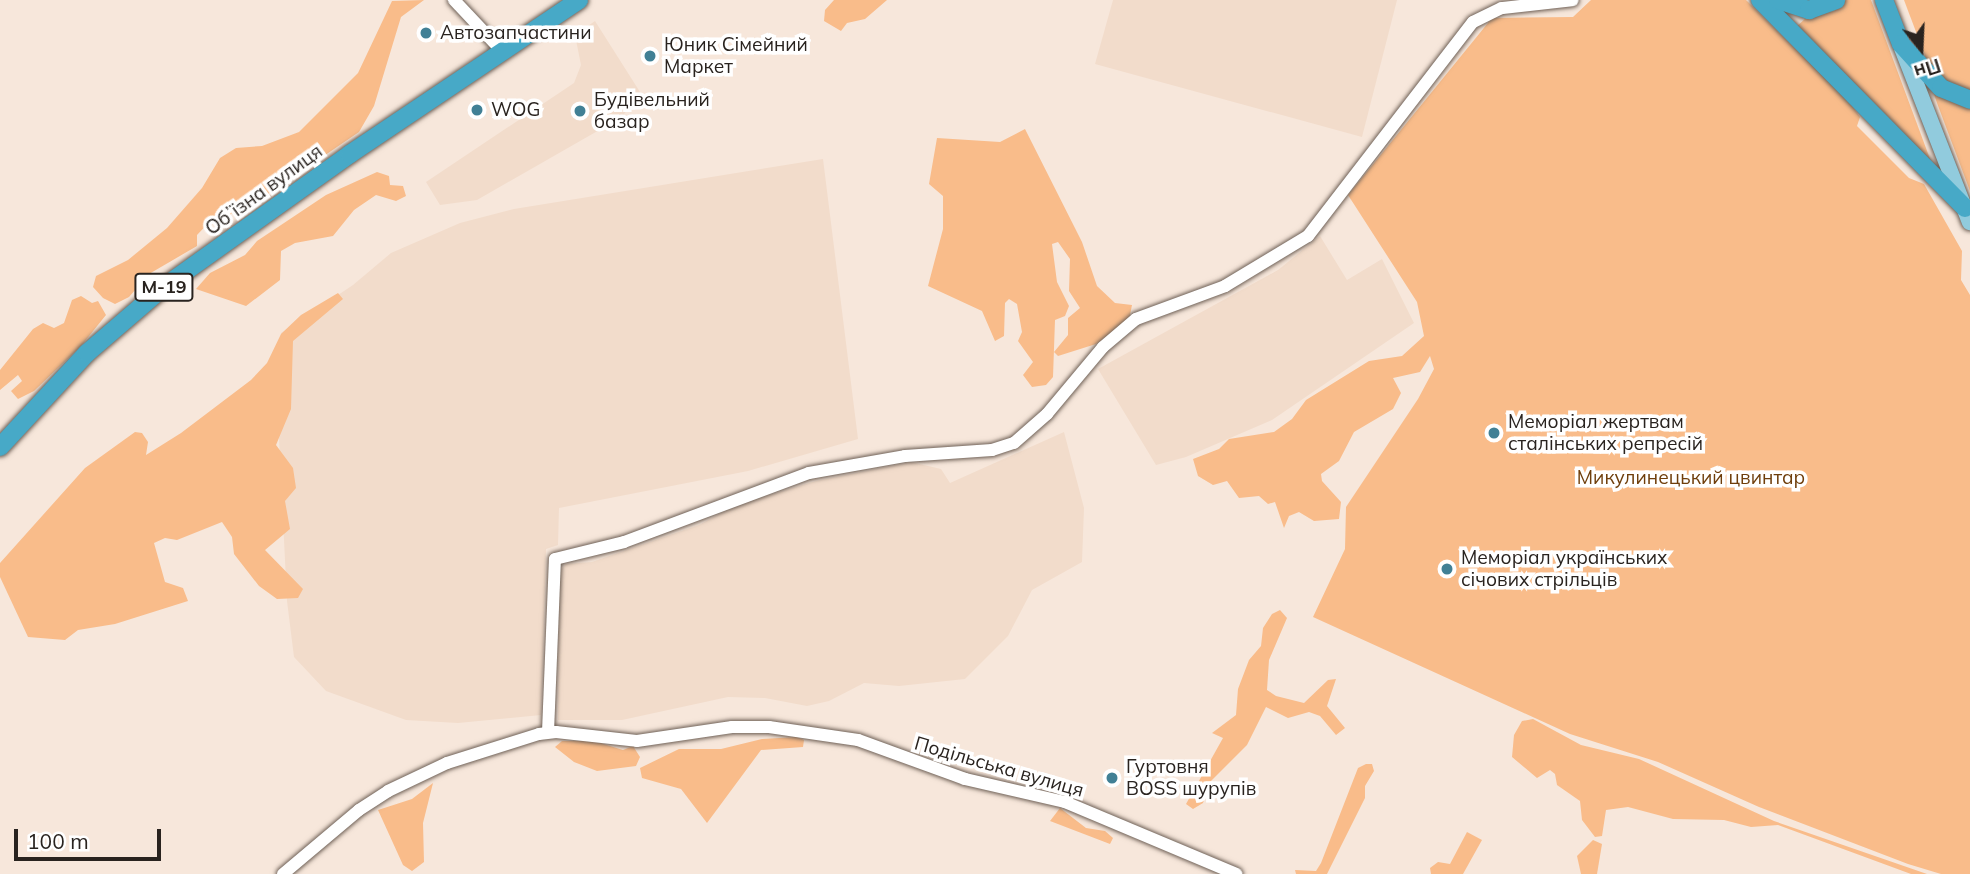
<!DOCTYPE html>
<html>
<head>
<meta charset="utf-8">
<style>
	body { margin:0 }
	#map { position:relative; width:1970px; height:874px; overflow:hidden; background:#f7e7db; font-family:Mulish,sans-serif }
	div>[style] { position:absolute }
	.built>* { inset:0; background:#f2dccb }
	.green>* { inset:0; background:#f9bc8a }
	.roads { filter:drop-shadow(0 0 2px #6e6056) drop-shadow(0 0 2px #6e6056) }
	.minor>* { height:12px; margin:-6px; padding:0 6px; transform-origin:6px; border-radius:6px; background:#fff }
	.major>* { height:16px; margin:-8px; padding:0 8px; transform-origin:8px; border-radius:8px; background:#91cbdd }
	.highway>* { height:18px; margin:-9px; padding:0 9px; transform-origin:9px; border-radius:9px; background:#47a9c7 }
	.dots>* { width:19px; height:19px; translate:-50% -50%; box-sizing:border-box; border:4px solid #fff; border-radius:50% }
	span { translate:-50% -50%; white-space:nowrap; text-align:center; line-height:1.15; -webkit-text-stroke:7px #fff; paint-order:stroke }
	.shield-label span { padding:2px 5px; background:#fff; border:2px solid; border-radius:5px; -webkit-text-stroke-width:0 }
	.shield-label { font-size:18px; color:#29231f; font-weight:700 }
	.poi-label { font-size:19px; color:#29231f }
	.left { translate:0 -50%; text-align:left }
	.street-label { font-size:19px; color:#29231f }
	.park-label { font-size:19px; color:#6f3e0b }
	.north { position:absolute; left:1886px; top:14px; width:70px; height:70px; -webkit-text-stroke:5px #fff; paint-order:stroke; rotate:162deg; font-size:19px; font-weight:700; line-height:28px; text-align:center; color:#29231f }
	.north::after { content:''; display:block; margin:auto; width:24px; height:32px; background:#29231f; clip-path:polygon(50% 0,100% 100%,50% 72%,0 100%) }
	.scale { position:absolute; left:14px; top:829px; width:147px; height:32px; box-sizing:border-box; border:4px solid #29231f; border-top:0; padding-left:9px; font-size:21px; line-height:24px; white-space:nowrap; color:#29231f; -webkit-text-stroke:5px #fff; paint-order:stroke }
</style>
</head>
<body>
<div id="map">
	<div class="built">
		<div style="clip-path:polygon(1113px 0,1397px 0,1362px 137px,1095px 64px)"></div>
		<div style="clip-path:polygon(595px 21px,640px 92px,622px 117px,477px 200px,440px 205px,426px 182px,574px 83px,581px 65px,575px 35px)"></div>
		<div style="clip-path:polygon(823px 159px,858px 439px,748px 471px,559px 508px,558px 545px,546px 549px,541px 715px,458px 723px,406px 720px,326px 691px,294px 657px,287px 601px,278px 417px,284px 375px,281px 333px,353px 285px,391px 253px,460px 223px,514px 209px)"></div>
		<div style="clip-path:polygon(1320px 236px,1347px 280px,1382px 259px,1414px 323px,1272px 420px,1186px 457px,1156px 465px,1098px 369px,1278px 270px)"></div>
		<div style="clip-path:polygon(1064px 432px,1084px 508px,1082px 562px,1032px 590px,1008px 636px,965px 679px,899px 686px,864px 683px,829px 701px,807px 706px,765px 698px,728px 697px,622px 720px,558px 720px,559px 572px,566px 564px,592px 562px,699px 525px,736px 505px,816px 481px,911px 462px,941px 469px,950px 483px)"></div>
	</div>
	<div class="green">
		<div style="clip-path:polygon(424px 0,401px 17px,374px 106px,359px 132px,268px 194px,253px 197px,226px 218px,216px 215px,197px 235px,197px 246px,149px 274px,129px 297px,115px 304px,103px 298px,93px 287px,96px 276px,128px 260px,167px 228px,202px 188px,220px 158px,236px 148px,262px 146px,299px 132px,358px 73px,392px 1px)"></div>
		<div style="clip-path:polygon(834px 0,887px 0,865px 19px,847px 23px,841px 31px,824px 21px,825px 10px)"></div>
		<div style="clip-path:polygon(1591px 0,1746px 0,1850px 103px,1860px 117px,1857px 126px,1909px 178px,1924px 184px,1962px 251px,1961px 280px,1970px 295px,1970px 874px,1941px 874px,1908px 864px,1759px 807px,1658px 762px,1570px 734px,1313px 617px,1345px 549px,1346px 507px,1418px 399px,1434px 369px,1430px 356px,1420px 372px,1393px 378px,1401px 393px,1393px 409px,1354px 432px,1339px 461px,1321px 474px,1322px 481px,1341px 502px,1339px 519px,1314px 521px,1299px 512px,1289px 516px,1284px 528px,1275px 502px,1268px 504px,1259px 496px,1239px 498px,1227px 481px,1213px 485px,1198px 476px,1193px 459px,1219px 449px,1229px 439px,1274px 432px,1292px 419px,1306px 400px,1369px 361px,1402px 356px,1424px 336px,1417px 302px,1348px 195px,1492px 18px,1573px 17px)"></div>
		<div style="clip-path:polygon(1846px 0,1871px 0,1933px 167px,1796px 27px,1806px 18px,1834px 11px)"></div>
		<div style="clip-path:polygon(1904px 0,1970px 0,1970px 93px,1952px 90px,1930px 69px)"></div>
		<div style="clip-path:polygon(1933px 91px,1970px 108px,1970px 191px,1937px 103px)"></div>
		<div style="clip-path:polygon(1025px 129px,1082px 242px,1097px 286px,1115px 303px,1132px 305px,1129px 320px,1096px 344px,1058px 356px,1054px 352px,1068px 335px,1068px 318px,1080px 308px,1069px 291px,1070px 259px,1058px 242px,1052px 244px,1057px 282px,1069px 306px,1065px 316px,1055px 320px,1053px 377px,1046px 385px,1032px 387px,1023px 375px,1033px 362px,1018px 341px,1022px 332px,1017px 304px,1009px 299px,1005px 303px,1004px 336px,995px 341px,982px 311px,928px 286px,943px 229px,943px 196px,929px 184px,937px 138px,1000px 142px)"></div>
		<div style="clip-path:polygon(377px 172px,389px 176px,390px 185px,403px 186px,406px 196px,396px 201px,376px 195px,354px 210px,333px 236px,295px 243px,281px 251px,280px 280px,246px 306px,196px 289px,210px 273px,245px 255px,257px 241px,326px 195px)"></div>
		<div style="clip-path:polygon(338px 293px,343px 299px,293px 341px,291px 409px,276px 445px,293px 468px,296px 488px,285px 501px,290px 529px,265px 550px,303px 589px,298px 598px,277px 599px,259px 586px,234px 554px,232px 537px,222px 522px,177px 540px,165px 538px,154px 543px,165px 582px,183px 588px,188px 601px,115px 624px,78px 630px,65px 640px,28px 637px,0 577px,0 563px,85px 468px,135px 432px,142px 433px,148px 442px,146px 455px,181px 433px,251px 380px,267px 363px,281px 334px,301px 315px)"></div>
		<div style="clip-path:polygon(81px 296px,92px 303px,98px 301px,106px 315px,81px 346px,34px 391px,18px 399px,11px 391px,22px 381px,18px 375px,0 390px,0 370px,33px 329px,43px 323px,54px 328px,64px 323px,72px 300px)"></div>
		<div style="clip-path:polygon(1280px 610px,1287px 618px,1269px 660px,1267px 690px,1276px 696px,1304px 703px,1328px 680px,1336px 679px,1327px 706px,1345px 728px,1336px 735px,1320px 716px,1309px 712px,1288px 718px,1266px 707px,1247px 745px,1209px 783px,1203px 803px,1193px 809px,1186px 804px,1223px 738px,1212px 733px,1236px 715px,1238px 689px,1249px 660px,1261px 646px,1263px 628px,1272px 614px)"></div>
		<div style="clip-path:polygon(1533px 719px,1581px 745px,1639px 759px,1774px 821px,1927px 874px,1911px 874px,1778px 825px,1751px 827px,1724px 820px,1673px 819px,1628px 807px,1606px 810px,1602px 836px,1595px 837px,1582px 820px,1580px 801px,1557px 785px,1555px 774px,1550px 770px,1537px 778px,1512px 757px,1514px 735px,1522px 721px)"></div>
		<div style="clip-path:polygon(797px 737px,804px 740px,803px 747px,761px 750px,707px 823px,681px 789px,642px 778px,640px 768px,679px 749px,721px 749px,762px 739px)"></div>
		<div style="clip-path:polygon(562px 741px,594px 741px,623px 750px,633px 746px,640px 757px,636px 766px,597px 771px,574px 762px,555px 747px)"></div>
		<div style="clip-path:polygon(1366px 764px,1372px 764px,1374px 771px,1365px 786px,1365px 798px,1327px 874px,1296px 874px,1295px 870px,1316px 871px,1321px 863px,1358px 768px)"></div>
		<div style="clip-path:polygon(433px 783px,423px 823px,424px 862px,412px 871px,403px 865px,378px 810px,412px 799px)"></div>
		<div style="clip-path:polygon(1060px 808px,1086px 828px,1105px 831px,1113px 838px,1110px 844px,1050px 821px)"></div>
		<div style="clip-path:polygon(1467px 832px,1482px 840px,1463px 874px,1431px 874px,1430px 868px,1438px 862px,1450px 864px)"></div>
		<div style="clip-path:polygon(1593px 840px,1602px 844px,1597px 874px,1581px 874px,1577px 856px)"></div>
	</div>
	<div class="roads">
		<div class="minor">
			<div style="left:454px;top:0;width:71px;rotate:46.7deg"></div>
			<div style="left:548px;top:732px;width:173px;rotate:-87.7deg"></div>
			<div style="left:555px;top:559px;width:71px;rotate:-13.8deg"></div>
			<div style="left:624px;top:542px;width:197px;rotate:-20.5deg"></div>
			<div style="left:809px;top:473px;width:97px;rotate:-10deg"></div>
			<div style="left:905px;top:456px;width:87px;rotate:-3.9deg"></div>
			<div style="left:992px;top:450px;width:23px;rotate:-18deg"></div>
			<div style="left:1014px;top:443px;width:44px;rotate:-41.3deg"></div>
			<div style="left:1047px;top:414px;width:87px;rotate:-50.1deg"></div>
			<div style="left:1103px;top:347px;width:43px;rotate:-40.3deg"></div>
			<div style="left:1136px;top:319px;width:95px;rotate:-20.3deg"></div>
			<div style="left:1225px;top:286px;width:97px;rotate:-31.1deg"></div>
			<div style="left:1308px;top:236px;width:270px;rotate:-52.4deg"></div>
			<div style="left:1473px;top:22px;width:32px;rotate:-26deg"></div>
			<div style="left:1502px;top:8px;width:71px;rotate:-6.4deg"></div>
			<div style="left:283px;top:874px;width:99px;rotate:-40.1deg"></div>
			<div style="left:359px;top:810px;width:35px;rotate:-33deg"></div>
			<div style="left:388px;top:791px;width:65px;rotate:-25.4deg"></div>
			<div style="left:447px;top:763px;width:96px;rotate:-17.5deg"></div>
			<div style="left:539px;top:734px;width:17px;rotate:-7deg"></div>
			<div style="left:556px;top:732px;width:81px;rotate:6.3deg"></div>
			<div style="left:637px;top:741px;width:96px;rotate:-8.4deg"></div>
			<div style="left:732px;top:727px;width:37px"></div>
			<div style="left:769px;top:727px;width:90px;rotate:8.3deg"></div>
			<div style="left:858px;top:740px;width:114px;rotate:20deg"></div>
			<div style="left:965px;top:779px;width:103px;rotate:13deg"></div>
			<div style="left:1065px;top:802px;width:186px;rotate:22.8deg"></div>
		</div>
		<div class="major">
			<div style="left:1902px;top:48px;width:187px;rotate:68.7deg"></div>
		</div>
		<div class="highway">
			<div style="left:1760px;top:0;width:292px;rotate:45.4deg"></div>
			<div style="left:1778px;top:0;width:33px;rotate:18deg"></div>
			<div style="left:1809px;top:10px;width:29px;rotate:-20deg"></div>
			<div style="left:1884px;top:0;width:47px;rotate:68.9deg"></div>
			<div style="left:1901px;top:44px;width:59px;rotate:47.7deg"></div>
			<div style="left:1941px;top:88px;width:31px;rotate:22deg"></div>
			<div style="left:0;top:447px;width:128px;rotate:-47.2deg"></div>
			<div style="left:87px;top:353px;width:103px;rotate:-40.7deg"></div>
			<div style="left:165px;top:286px;width:227px;rotate:-35.5deg"></div>
			<div style="left:350px;top:154px;width:276px;rotate:-33.9deg"></div>
		</div>
	</div>
	<div class="dots">
		<div style="left:426px;top:33px;background:#418095"></div>
		<div style="left:650px;top:56px;background:#418095"></div>
		<div style="left:477px;top:110px;background:#418095"></div>
		<div style="left:580px;top:111px;background:#418095"></div>
		<div style="left:1494px;top:433px;background:#418095"></div>
		<div style="left:1447px;top:569px;background:#418095"></div>
		<div style="left:1112px;top:778px;background:#418095"></div>
	</div>
	<div class="shield-label">
		<span style="left:164px;top:287px">М-19</span>
	</div>
	<div class="poi-label">
		<span class="left" style="left:440px;top:33px">Автозапчастини</span>
		<span class="left" style="left:664px;top:56px">Юник Сімейний<br>Маркет</span>
		<span class="left" style="left:594px;top:111px">Будівельний<br>базар</span>
		<span class="left" style="left:491px;top:110px">WOG</span>
		<span class="left" style="left:1508px;top:433px">Меморіал жертвам<br>сталінських репресій</span>
		<span class="left" style="left:1461px;top:569px">Меморіал українських<br>січових стрільців</span>
		<span class="left" style="left:1126px;top:778px">Гуртовня<br>BOSS шурупів</span>
	</div>
	<div class="street-label">
		<span style="left:264px;top:190px;rotate:-36deg">Обʼїзна вулиця</span>
		<span style="left:999px;top:767px;rotate:16deg">Подільська вулиця</span>
	</div>
	<div class="park-label">
		<span style="left:1691px;top:478px">Микулинецький цвинтар</span>
	</div>
	<div class="north">Пн</div>
	<div class="scale">100 m</div>
</div>
</body>
</html>
